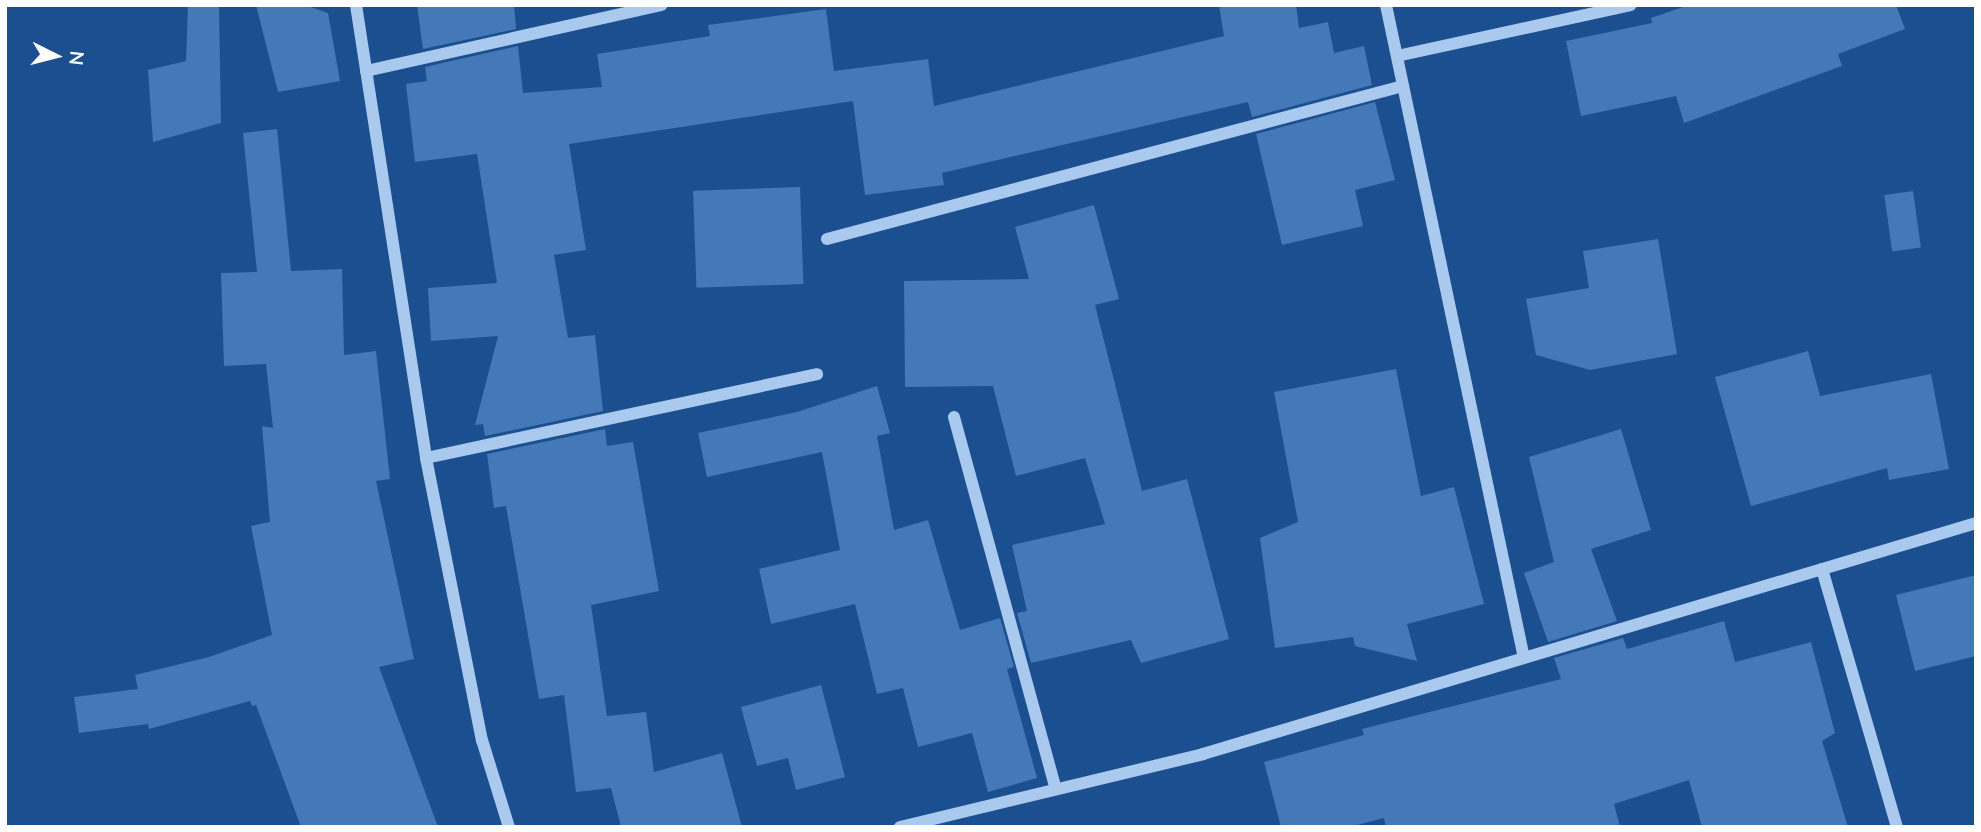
<!DOCTYPE html>
<html>
<head>
<meta charset="utf-8">
<style>
	body { margin:0 }
	#map { position:relative; width:1981px; height:832px; overflow:hidden; background:#1b4f8f; font-family:Mulish,sans-serif }
	div>[style] { position:absolute }
	.building>* { inset:0; background:#4478b7; transform-origin:0 0 }
	.minor>* { height:12px; margin:-6px; padding:0 6px; transform-origin:6px; border-radius:6px; background:#a9c9ee }
	span { translate:-50% -50%; white-space:nowrap; text-align:center; line-height:1.15; -webkit-text-stroke:6px #1b4f8f; paint-order:stroke }
	.frame { position:absolute; inset:0; border:7px solid #fff; pointer-events:none }
	.north { position:absolute; left:21px; top:21px; width:70px; height:70px; -webkit-text-stroke:5px #1b4f8f; paint-order:stroke; rotate:96deg; font-size:19px; font-weight:700; line-height:28px; text-align:center; color:#fff }
	.north::after { content:''; display:block; margin:auto; width:24px; height:32px; background:#fff; clip-path:polygon(50% 0,100% 100%,50% 72%,0 100%) }
</style>
</head>
<body>
<div id="map">
	<div class="building">
		<div style="clip-path:polygon(188px 5px,219px 5px,221px 123px,153px 142px,148px 70px,186px 61px)"></div>
		<div style="clip-path:polygon(256px 5px,305px 5px,328px 13px,340px 81px,278px 92px)"></div>
		<div style="clip-path:polygon(417px 5px,514px 5px,516px 29px,423px 49px)"></div>
		<div style="clip-path:polygon(1219px 5px,1296px 5px,1299px 28px,1328px 22px,1334px 53px,1364px 46px,1372px 85px,1252px 117px,1248px 102px,942px 173px,944px 185px,865px 195px,853px 101px,569px 144px,586px 250px,554px 255px,568px 338px,595px 335px,603px 411px,485px 436px,483px 424px,475px 425px,498px 336px,431px 341px,428px 288px,497px 283px,477px 154px,415px 162px,406px 84px,427px 81px,425px 67px,518px 46px,523px 93px,602px 87px,597px 54px,710px 36px,708px 25px,826px 9px,834px 71px,928px 59px,934px 106px,1224px 36px)"></div>
		<div style="clip-path:polygon(1689px 5px,1896px 5px,1905px 29px,1838px 54px,1842px 66px,1684px 123px,1676px 96px,1581px 116px,1566px 41px,1652px 23px,1651px 18px)"></div>
		<div style="clip-path:polygon(1375px 102px,1395px 180px,1355px 190px,1363px 226px,1282px 245px,1256px 134px)"></div>
		<div style="clip-path:polygon(277px 129px,291px 271px,342px 269px,344px 355px,376px 351px,390px 479px,376px 481px,414px 659px,379px 667px,438px 827px,301px 827px,256px 705px,252px 706px,250px 701px,149px 729px,148px 724px,79px 733px,74px 697px,138px 689px,135px 675px,209px 657px,272px 635px,251px 526px,270px 522px,262px 426px,273px 428px,266px 364px,224px 366px,221px 273px,257px 272px,243px 133px)"></div>
		<div style="left:800px;top:187px;width:97px;height:107px;rotate:88deg"></div>
		<div style="left:1913px;top:191px;width:57px;height:29px;rotate:82deg"></div>
		<div style="clip-path:polygon(1094px 205px,1119px 299px,1095px 305px,1142px 491px,1187px 479px,1229px 639px,1141px 663px,1131px 640px,1031px 663px,1017px 613px,1027px 611px,1012px 545px,1105px 524px,1085px 458px,1016px 476px,993px 386px,905px 387px,904px 281px,1029px 279px,1015px 227px)"></div>
		<div style="clip-path:polygon(1658px 239px,1677px 354px,1590px 370px,1536px 355px,1526px 299px,1589px 288px,1583px 251px)"></div>
		<div style="clip-path:polygon(1808px 351px,1820px 396px,1931px 374px,1949px 469px,1889px 480px,1887px 468px,1751px 506px,1715px 377px)"></div>
		<div style="clip-path:polygon(1396px 369px,1421px 496px,1454px 487px,1484px 604px,1407px 624px,1417px 661px,1355px 646px,1353px 637px,1275px 648px,1260px 538px,1298px 522px,1274px 392px)"></div>
		<div style="clip-path:polygon(877px 386px,890px 433px,877px 436px,894px 530px,928px 520px,960px 630px,1000px 618px,1014px 667px,1007px 669px,1037px 778px,988px 792px,972px 733px,918px 747px,903px 688px,877px 694px,855px 604px,771px 624px,759px 569px,840px 550px,822px 452px,707px 477px,698px 433px,797px 412px)"></div>
		<div style="clip-path:polygon(605px 429px,607px 446px,633px 442px,659px 591px,591px 605px,607px 716px,646px 712px,654px 772px,722px 753px,742px 827px,621px 827px,611px 788px,576px 792px,564px 695px,539px 699px,506px 506px,494px 508px,487px 454px)"></div>
		<div style="clip-path:polygon(1621px 429px,1651px 530px,1591px 549px,1617px 621px,1548px 642px,1524px 573px,1554px 562px,1529px 457px)"></div>
		<div style="clip-path:polygon(1976px 575px,1976px 656px,1915px 671px,1896px 595px)"></div>
		<div style="clip-path:polygon(1724px 621px,1735px 662px,1811px 642px,1835px 733px,1822px 741px,1848px 827px,1702px 827px,1689px 780px,1614px 804px,1620px 827px,1386px 827px,1384px 818px,1349px 827px,1281px 827px,1264px 762px,1364px 735px,1362px 729px,1561px 679px,1554px 658px,1623px 638px,1627px 649px)"></div>
		<div style="clip-path:polygon(821px 685px,845px 777px,796px 790px,788px 758px,757px 766px,741px 707px)"></div>
	</div>
	<div class="minor">
		<div style="left:356px;top:5px;width:458px;rotate:81.2deg"></div>
		<div style="left:426px;top:458px;width:288px;rotate:78.8deg"></div>
		<div style="left:482px;top:740px;width:91px;rotate:72.8deg"></div>
		<div style="left:1386px;top:5px;width:667px;rotate:78.07deg"></div>
		<div style="left:1397px;top:56px;width:239px;rotate:-12.3deg"></div>
		<div style="left:366px;top:71px;width:303px;rotate:-12.6deg"></div>
		<div style="left:827px;top:239px;width:596px;rotate:-14.88deg"></div>
		<div style="left:954px;top:417px;width:386px;rotate:74.7deg"></div>
		<div style="left:426px;top:458px;width:400px;rotate:-12.1deg"></div>
		<div style="left:1822px;top:569px;width:269px;rotate:73.8deg"></div>
		<div style="left:900px;top:827px;width:312px;rotate:-13.5deg"></div>
		<div style="left:1203px;top:754px;width:807px;rotate:-16.64deg"></div>
	</div>
	<div class="frame"></div>
	<div class="north">N</div>
</div>
</body>
</html>
